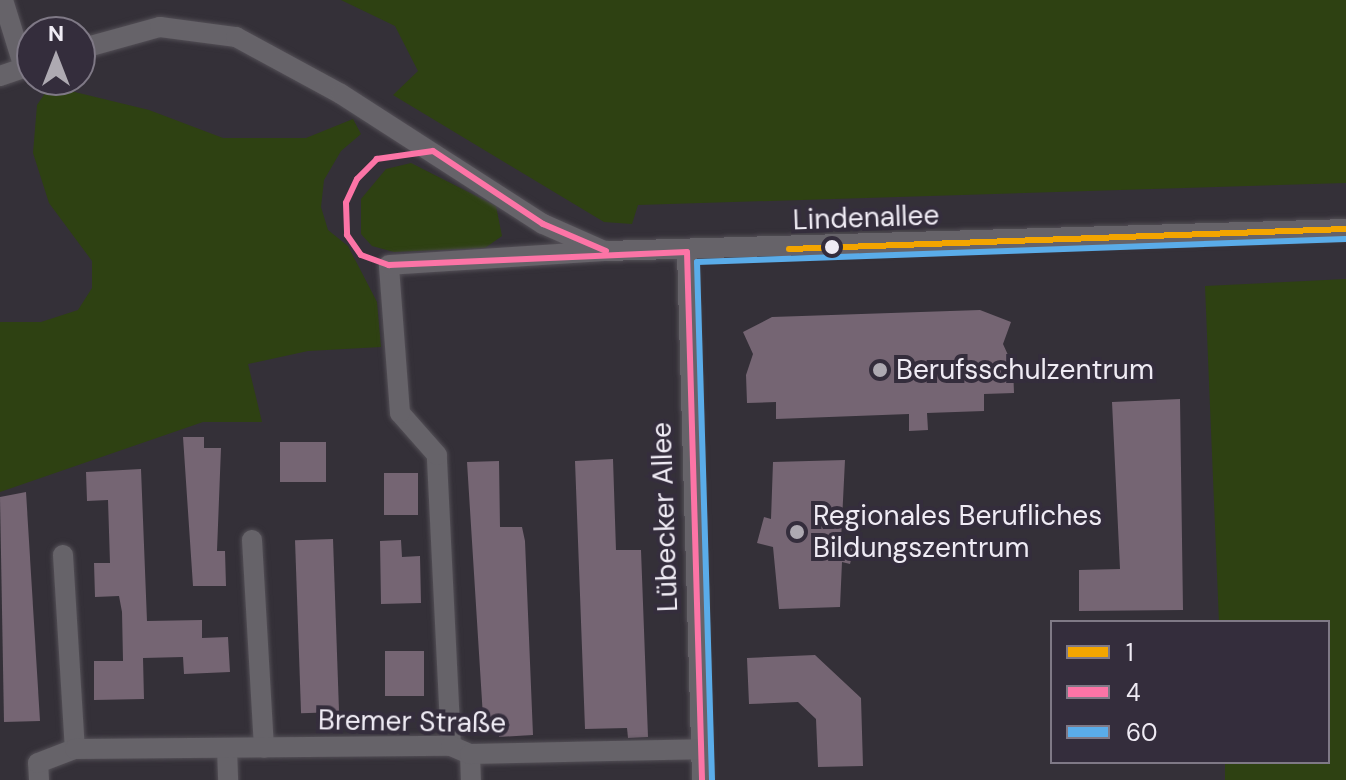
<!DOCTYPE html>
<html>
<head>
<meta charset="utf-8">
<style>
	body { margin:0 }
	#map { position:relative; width:1346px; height:780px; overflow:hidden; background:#343038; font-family:"DM Sans",sans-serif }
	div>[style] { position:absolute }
	.green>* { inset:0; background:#2e4112 }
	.building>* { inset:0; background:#756573; transform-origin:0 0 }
	.roads { filter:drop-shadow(0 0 2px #534f56) drop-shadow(0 0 2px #534f56) }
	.street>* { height:20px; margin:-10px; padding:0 10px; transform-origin:10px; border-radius:10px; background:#666369 }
	.bus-1>* { height:6px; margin:-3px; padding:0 3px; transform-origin:3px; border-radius:3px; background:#f3a500 }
	.bus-2>* { height:6px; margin:-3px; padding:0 3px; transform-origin:3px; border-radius:3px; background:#fc74a6 }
	.bus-3>* { height:6px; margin:-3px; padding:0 3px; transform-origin:3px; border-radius:3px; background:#5aace9 }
	.dots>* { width:22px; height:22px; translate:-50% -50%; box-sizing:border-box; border:4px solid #342d3c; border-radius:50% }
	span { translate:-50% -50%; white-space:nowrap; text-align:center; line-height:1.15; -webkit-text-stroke:8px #342d3c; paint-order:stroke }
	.street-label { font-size:28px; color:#efebf4 }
	.poi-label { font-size:28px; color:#efebf4 }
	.left { translate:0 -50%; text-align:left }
	.legend { position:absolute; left:1050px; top:620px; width:280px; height:144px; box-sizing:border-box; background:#342d3c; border:2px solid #7f7986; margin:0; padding:10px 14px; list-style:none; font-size:24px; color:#efebf4 }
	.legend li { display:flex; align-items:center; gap:16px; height:40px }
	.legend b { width:40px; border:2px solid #7f7986 }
	.north { position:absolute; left:16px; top:16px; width:80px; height:80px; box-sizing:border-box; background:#342d3c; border:2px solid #7f7986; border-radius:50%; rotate:0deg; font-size:22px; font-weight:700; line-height:32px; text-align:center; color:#efebf4 }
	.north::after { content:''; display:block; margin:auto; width:28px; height:36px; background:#aeaab2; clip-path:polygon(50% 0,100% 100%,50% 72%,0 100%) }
</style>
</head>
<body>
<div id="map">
	<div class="green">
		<div style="clip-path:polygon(341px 0,1346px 0,1346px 183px,638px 205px,632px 224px,604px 222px,393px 95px,418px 71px,395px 26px)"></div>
		<div style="clip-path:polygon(50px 86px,149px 110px,223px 138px,306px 138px,353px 119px,361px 134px,341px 151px,324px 180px,321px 207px,328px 230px,348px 246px,377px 302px,381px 347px,308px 351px,248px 364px,262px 422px,203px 422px,0 492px,0 322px,41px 322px,78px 310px,92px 288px,92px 261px,49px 203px,33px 153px,37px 105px)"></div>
		<div style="clip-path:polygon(411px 163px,496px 206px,502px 236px,485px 248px,394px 252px,372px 246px,361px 234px,361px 199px,386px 169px)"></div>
		<div style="clip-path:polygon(1346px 279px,1346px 780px,1225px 780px,1225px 762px,1328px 762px,1328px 622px,1219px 622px,1205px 286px)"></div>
	</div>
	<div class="building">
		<div style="clip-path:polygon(980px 310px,1011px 322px,1003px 344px,1013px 366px,1014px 393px,984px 394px,984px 411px,927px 413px,928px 430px,909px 431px,909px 414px,776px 419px,776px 402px,747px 403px,746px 375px,753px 354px,743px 332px,772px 317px)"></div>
		<div style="clip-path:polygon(1180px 399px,1183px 610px,1079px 611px,1079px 570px,1120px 569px,1112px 402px)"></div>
		<div style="clip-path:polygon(183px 437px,204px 437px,204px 448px,221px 448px,217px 551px,225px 551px,226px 586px,193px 586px)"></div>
		<div style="left:326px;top:442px;width:40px;height:46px;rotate:90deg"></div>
		<div style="clip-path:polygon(613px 459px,616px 550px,641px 550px,648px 737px,628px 738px,627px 728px,585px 729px,575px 461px)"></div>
		<div style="clip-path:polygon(845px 460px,841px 541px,855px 544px,850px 564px,842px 562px,840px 607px,779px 609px,773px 547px,757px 543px,764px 517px,771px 519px,773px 462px)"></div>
		<div style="clip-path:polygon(499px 461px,500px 527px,522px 527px,525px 541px,533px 735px,499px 737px,498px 717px,483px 717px,467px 462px)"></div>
		<div style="clip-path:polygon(141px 469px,147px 621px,202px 620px,202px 638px,228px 637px,230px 672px,184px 674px,183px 657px,143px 658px,144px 699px,94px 700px,94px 661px,123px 661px,122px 612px,119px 596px,95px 597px,94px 563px,110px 563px,108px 500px,87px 501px,86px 472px)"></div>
		<div style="left:384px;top:473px;width:34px;height:42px"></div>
		<div style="clip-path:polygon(26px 492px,40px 721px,4px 722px,0 497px)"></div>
		<div style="left:333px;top:539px;width:173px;height:38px;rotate:88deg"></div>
		<div style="clip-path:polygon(401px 540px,402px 557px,420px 556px,421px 603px,381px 604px,380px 541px)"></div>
		<div style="left:424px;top:651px;width:45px;height:39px;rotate:90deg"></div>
		<div style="clip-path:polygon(815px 655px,861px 698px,863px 766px,818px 767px,816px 719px,798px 702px,749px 704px,747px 658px)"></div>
	</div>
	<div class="roads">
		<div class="street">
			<div style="left:3px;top:0;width:71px;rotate:72.8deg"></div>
			<div style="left:80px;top:49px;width:83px;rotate:-15.4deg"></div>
			<div style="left:160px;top:27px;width:77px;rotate:7.5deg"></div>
			<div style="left:236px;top:37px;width:119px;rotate:28.5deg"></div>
			<div style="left:341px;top:94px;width:240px;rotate:32.8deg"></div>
			<div style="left:543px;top:224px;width:64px;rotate:23.8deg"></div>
			<div style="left:0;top:76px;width:34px;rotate:-19deg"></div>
			<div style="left:687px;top:252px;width:528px;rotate:88.37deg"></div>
			<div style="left:252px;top:540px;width:208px;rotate:86.7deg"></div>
			<div style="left:63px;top:555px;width:194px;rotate:86.5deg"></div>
			<div style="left:451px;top:746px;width:291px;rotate:-92.8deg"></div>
			<div style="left:437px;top:455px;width:56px;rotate:-131.4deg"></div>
			<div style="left:400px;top:413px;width:148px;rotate:-94.3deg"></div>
			<div style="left:389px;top:265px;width:217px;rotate:-3.7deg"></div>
			<div style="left:606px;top:251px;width:740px;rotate:-1.7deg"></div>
			<div style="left:227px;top:748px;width:32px;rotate:88deg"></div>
			<div style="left:470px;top:754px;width:26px;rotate:88deg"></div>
			<div style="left:39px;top:780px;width:17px;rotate:-93deg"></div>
			<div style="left:38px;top:763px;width:40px;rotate:-21deg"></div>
			<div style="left:75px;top:749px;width:376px;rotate:-0.5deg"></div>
			<div style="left:451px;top:746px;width:21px;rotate:23deg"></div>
			<div style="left:470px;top:754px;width:231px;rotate:-1.2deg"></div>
		</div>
	</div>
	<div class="bus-1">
		<div style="left:789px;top:249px;width:557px;rotate:-2.06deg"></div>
	</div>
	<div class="bus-2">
		<div style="left:606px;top:251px;width:69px;rotate:-156.8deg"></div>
		<div style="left:543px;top:224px;width:132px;rotate:-146.4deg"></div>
		<div style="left:433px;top:151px;width:57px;rotate:171.9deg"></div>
		<div style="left:377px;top:159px;width:28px;rotate:135deg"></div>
		<div style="left:357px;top:179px;width:26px;rotate:115deg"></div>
		<div style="left:346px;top:203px;width:32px;rotate:88deg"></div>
		<div style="left:347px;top:235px;width:24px;rotate:55deg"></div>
		<div style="left:361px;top:255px;width:30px;rotate:20deg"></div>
		<div style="left:389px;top:265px;width:298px;rotate:-2.5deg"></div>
		<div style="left:687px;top:252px;width:528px;rotate:88.37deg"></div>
	</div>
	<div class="bus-3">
		<div style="left:712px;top:780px;width:518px;rotate:-91.66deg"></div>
		<div style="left:697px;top:262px;width:649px;rotate:-2.03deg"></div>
	</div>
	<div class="dots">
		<div style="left:832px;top:247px;background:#efebf4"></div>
		<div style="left:880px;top:370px;background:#aeaab2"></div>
		<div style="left:797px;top:532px;background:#aeaab2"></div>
	</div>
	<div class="street-label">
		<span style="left:866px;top:218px;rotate:-2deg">Lindenallee</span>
		<span style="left:665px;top:517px;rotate:-92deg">Lübecker Allee</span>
		<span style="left:412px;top:722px;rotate:1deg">Bremer Straße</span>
	</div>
	<div class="poi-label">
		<span class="left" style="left:896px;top:370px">Berufsschulzentrum</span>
		<span class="left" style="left:813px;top:532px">Regionales Berufliches<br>Bildungszentrum</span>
	</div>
	<ul class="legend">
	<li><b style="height:10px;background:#f3a500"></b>1</li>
	<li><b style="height:10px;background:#fc74a6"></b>4</li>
	<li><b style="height:10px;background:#5aace9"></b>60</li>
	</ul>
	<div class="north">N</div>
</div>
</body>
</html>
